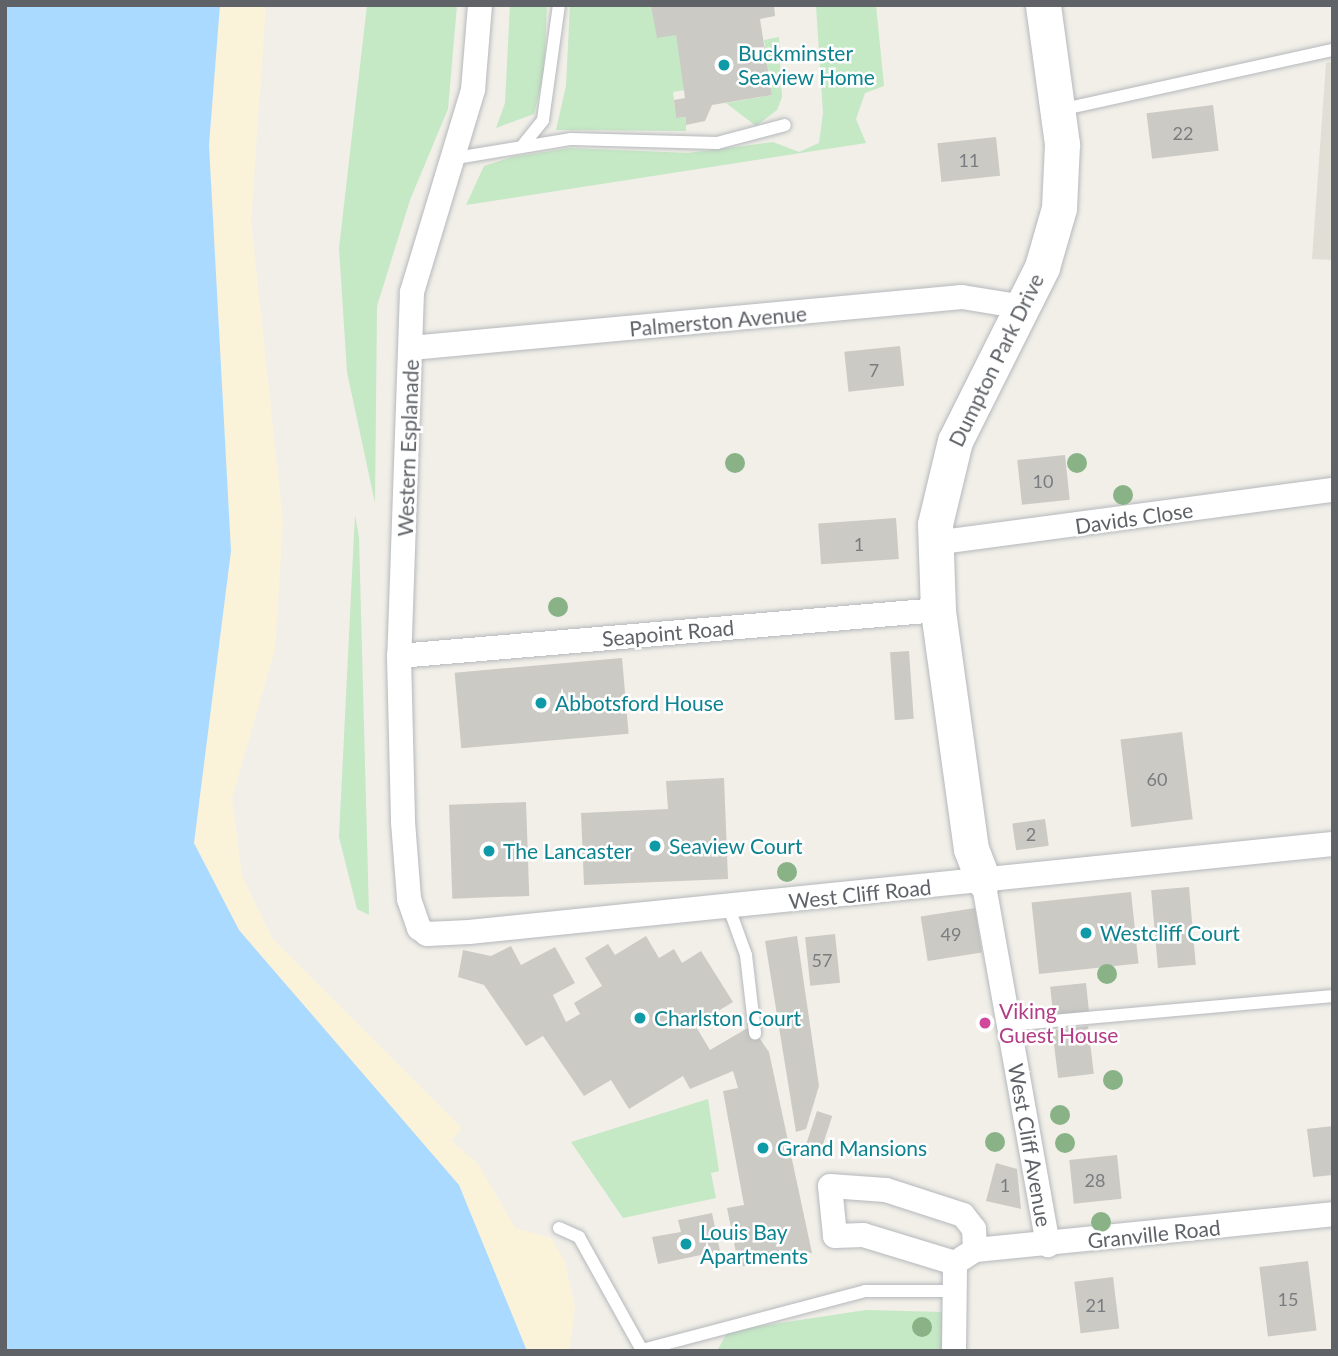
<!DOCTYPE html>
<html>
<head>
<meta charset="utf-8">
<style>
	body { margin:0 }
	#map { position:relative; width:1338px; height:1356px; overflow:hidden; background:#f1efe8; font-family:Lato,sans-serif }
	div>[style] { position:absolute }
	.education>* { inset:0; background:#e1ded6 }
	.green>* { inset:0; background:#c5e8c5 }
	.sand>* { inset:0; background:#fbf3d9 }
	.water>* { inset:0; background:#aadaff }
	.building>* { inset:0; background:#cccac5; transform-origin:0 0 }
	.roads { filter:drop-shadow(0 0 2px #b5b8bc) drop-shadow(0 0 2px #b5b8bc) }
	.lane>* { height:12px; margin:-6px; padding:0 6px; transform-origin:6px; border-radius:6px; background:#fff }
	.street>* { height:24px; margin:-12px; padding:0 12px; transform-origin:12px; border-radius:12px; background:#fff }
	.secondary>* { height:35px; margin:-17.5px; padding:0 17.5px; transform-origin:17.5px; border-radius:17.5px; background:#fff }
	.trees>* { width:20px; height:20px; margin:-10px; border-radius:50%; background:#89b387 }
	.dots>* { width:19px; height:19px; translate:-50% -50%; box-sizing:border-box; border:4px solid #fff; border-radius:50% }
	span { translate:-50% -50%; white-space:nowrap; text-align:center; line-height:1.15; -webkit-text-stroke:5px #fff; paint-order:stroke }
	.number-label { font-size:18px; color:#7a7d7f }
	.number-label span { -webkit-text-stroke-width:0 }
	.culture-label { font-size:21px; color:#0d838f }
	.left { translate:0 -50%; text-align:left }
	.street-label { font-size:21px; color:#5f6368 }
	.hotel-label { font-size:21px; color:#b23c85 }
	.frame { position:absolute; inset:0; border:7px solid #5f6368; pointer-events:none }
</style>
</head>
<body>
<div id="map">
	<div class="education">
		<div style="clip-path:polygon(1333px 62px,1333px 260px,1312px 259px,1326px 63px)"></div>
	</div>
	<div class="green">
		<div style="clip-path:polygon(367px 5px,457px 5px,448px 109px,410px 200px,377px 306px,375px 503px,347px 372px,339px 248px)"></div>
		<div style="clip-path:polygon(510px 5px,547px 5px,544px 73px,534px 114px,496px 128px,505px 103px)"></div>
		<div style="clip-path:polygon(570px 5px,654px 5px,676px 35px,685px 90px,673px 92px,676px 118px,686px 117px,686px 131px,556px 130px,566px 86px)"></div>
		<div style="clip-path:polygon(816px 5px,876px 5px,884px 86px,865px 93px,856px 119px,866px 143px,466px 205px,484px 166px,512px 157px,570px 148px,688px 153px,773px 142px,799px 152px,819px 143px,823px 113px)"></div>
		<div style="clip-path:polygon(779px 37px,782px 97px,777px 110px,756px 126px,726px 103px,772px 95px,764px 40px)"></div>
		<div style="clip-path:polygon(355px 515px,359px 537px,369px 915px,357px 909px,339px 837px)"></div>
		<div style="clip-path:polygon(708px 1099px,719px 1171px,711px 1173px,716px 1198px,623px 1218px,571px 1142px)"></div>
		<div style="clip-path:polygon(866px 1310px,943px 1312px,943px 1351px,717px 1351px,728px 1331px)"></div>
	</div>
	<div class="sand">
		<div style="clip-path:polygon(185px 5px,266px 5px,251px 221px,283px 522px,275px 650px,232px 798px,242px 876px,272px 938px,462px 1128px,451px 1141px,478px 1164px,515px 1228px,551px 1238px,565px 1261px,575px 1309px,569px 1351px,331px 1351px,164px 775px)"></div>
	</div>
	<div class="water">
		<div style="clip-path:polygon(5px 5px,220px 5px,209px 145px,231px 551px,194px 843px,239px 930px,459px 1185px,527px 1351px,5px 1351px)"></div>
	</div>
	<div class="building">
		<div style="clip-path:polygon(774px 5px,775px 16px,760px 19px,772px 95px,712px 105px,705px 121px,686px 125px,686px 117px,676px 118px,674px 100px,685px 98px,676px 35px,657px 38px,651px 6px)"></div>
		<div style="left:1213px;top:105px;width:46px;height:67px;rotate:83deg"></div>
		<div style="left:996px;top:137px;width:39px;height:59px;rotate:84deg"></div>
		<div style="left:900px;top:346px;width:40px;height:56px;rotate:84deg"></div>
		<div style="left:1065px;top:455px;width:45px;height:48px;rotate:84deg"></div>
		<div style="left:896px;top:518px;width:41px;height:78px;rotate:86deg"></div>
		<div style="left:909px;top:651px;width:68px;height:19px;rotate:86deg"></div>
		<div style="left:622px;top:658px;width:76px;height:168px;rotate:85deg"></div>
		<div style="left:1182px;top:732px;width:88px;height:62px;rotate:83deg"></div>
		<div style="clip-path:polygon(724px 778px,728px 879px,584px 885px,581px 813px,668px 809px,666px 781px)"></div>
		<div style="left:526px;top:802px;width:94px;height:77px;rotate:88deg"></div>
		<div style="left:1045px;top:819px;width:27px;height:33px;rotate:82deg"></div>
		<div style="left:1189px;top:887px;width:78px;height:38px;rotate:85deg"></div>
		<div style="left:1131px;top:892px;width:72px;height:100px;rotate:84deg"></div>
		<div style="left:975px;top:908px;width:45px;height:55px;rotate:81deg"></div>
		<div style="left:835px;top:934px;width:49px;height:30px;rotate:84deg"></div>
		<div style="clip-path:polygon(646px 936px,659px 958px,674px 949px,682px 963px,701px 951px,733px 1002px,695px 1025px,710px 1050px,751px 1026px,769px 1052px,812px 1253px,739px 1267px,727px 1208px,744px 1205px,723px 1091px,738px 1088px,733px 1071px,690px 1089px,683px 1076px,629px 1109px,611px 1080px,584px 1096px,543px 1036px,526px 1046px,484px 985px,458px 977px,463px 950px,491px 956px,511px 946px,521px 965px,555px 947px,575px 983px,553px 995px,566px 1022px,580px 1014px,574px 1003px,602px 986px,585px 958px,608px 944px,615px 955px)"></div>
		<div style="clip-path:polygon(797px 936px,819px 1086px,806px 1129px,796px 1132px,765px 941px)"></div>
		<div style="left:1086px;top:983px;width:30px;height:36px;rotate:84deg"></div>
		<div style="left:1088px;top:1026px;width:48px;height:36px;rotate:83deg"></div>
		<div style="left:817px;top:1111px;width:16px;height:35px;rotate:18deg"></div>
		<div style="clip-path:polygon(1333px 1126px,1333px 1175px,1313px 1177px,1307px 1129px)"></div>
		<div style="left:1117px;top:1155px;width:44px;height:48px;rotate:84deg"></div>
		<div style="clip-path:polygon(996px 1163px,1017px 1169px,1021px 1209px,986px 1201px)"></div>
		<div style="clip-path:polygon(712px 1213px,720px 1251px,658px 1264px,652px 1237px,681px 1232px,678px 1220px)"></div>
		<div style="left:1308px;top:1261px;width:70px;height:49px;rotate:83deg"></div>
		<div style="left:1113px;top:1277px;width:52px;height:39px;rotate:83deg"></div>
	</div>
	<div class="roads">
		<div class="lane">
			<div style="left:1059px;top:110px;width:280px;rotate:-12.4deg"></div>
			<div style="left:523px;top:145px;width:32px;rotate:-51deg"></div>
			<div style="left:543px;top:120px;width:116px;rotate:-82.1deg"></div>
			<div style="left:456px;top:158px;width:117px;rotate:-9.4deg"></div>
			<div style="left:571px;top:139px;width:146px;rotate:1.6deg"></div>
			<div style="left:717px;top:143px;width:70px;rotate:-14.8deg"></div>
			<div style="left:729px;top:908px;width:50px;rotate:70.1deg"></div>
			<div style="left:746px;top:955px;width:79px;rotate:83.4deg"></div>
			<div style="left:1008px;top:1025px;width:326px;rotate:-5.1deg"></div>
			<div style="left:559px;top:1228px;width:22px;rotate:24deg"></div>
			<div style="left:579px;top:1237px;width:129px;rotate:60.9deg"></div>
			<div style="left:642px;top:1350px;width:231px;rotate:-14.8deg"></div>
			<div style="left:865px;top:1291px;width:85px"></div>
		</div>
		<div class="street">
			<div style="left:480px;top:5px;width:85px;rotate:94.7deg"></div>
			<div style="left:473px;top:90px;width:211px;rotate:106.8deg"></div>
			<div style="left:412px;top:292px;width:364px;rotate:92deg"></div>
			<div style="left:399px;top:656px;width:166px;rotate:88.6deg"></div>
			<div style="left:403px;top:822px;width:77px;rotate:85.5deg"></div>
			<div style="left:409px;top:899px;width:31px;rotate:71deg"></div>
			<div style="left:419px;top:928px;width:10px;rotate:37deg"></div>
			<div style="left:427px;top:934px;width:42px;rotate:-2.7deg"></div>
			<div style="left:469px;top:932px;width:868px;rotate:-5.82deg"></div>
			<div style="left:411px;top:348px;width:553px;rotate:-5.29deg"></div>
			<div style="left:962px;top:297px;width:63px;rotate:9.2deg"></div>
			<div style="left:934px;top:543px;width:403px;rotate:-7.6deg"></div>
			<div style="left:399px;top:656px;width:541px;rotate:-4.88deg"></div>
			<div style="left:983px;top:880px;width:371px;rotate:79.9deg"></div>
			<div style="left:955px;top:1263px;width:96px;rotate:-163.1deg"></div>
			<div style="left:863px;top:1235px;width:28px;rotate:178deg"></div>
			<div style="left:835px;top:1236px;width:50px;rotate:-95.7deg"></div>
			<div style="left:830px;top:1186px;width:56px;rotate:4.1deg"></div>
			<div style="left:886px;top:1190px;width:81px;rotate:18deg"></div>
			<div style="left:963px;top:1215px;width:18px;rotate:52deg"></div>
			<div style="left:974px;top:1229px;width:21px;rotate:87deg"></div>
			<div style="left:954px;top:1351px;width:88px;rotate:-89.3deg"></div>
			<div style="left:955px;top:1263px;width:24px;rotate:-33deg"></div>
			<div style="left:975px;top:1250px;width:360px;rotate:-5.7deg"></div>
		</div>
		<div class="secondary">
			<div style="left:983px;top:880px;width:33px;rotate:-111deg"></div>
			<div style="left:971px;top:849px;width:241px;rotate:-97.9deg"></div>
			<div style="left:938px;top:610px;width:86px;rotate:-92deg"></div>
			<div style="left:935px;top:524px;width:85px;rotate:-76.5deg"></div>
			<div style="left:955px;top:441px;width:195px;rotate:-63.4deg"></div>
			<div style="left:1042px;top:267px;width:61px;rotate:-73.9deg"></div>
			<div style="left:1059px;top:208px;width:64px;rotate:-87.3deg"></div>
			<div style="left:1062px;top:144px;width:140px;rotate:-97.8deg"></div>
		</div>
	</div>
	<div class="trees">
		<div style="left:735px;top:463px"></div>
		<div style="left:1077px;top:463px"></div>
		<div style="left:1123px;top:495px"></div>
		<div style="left:558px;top:607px"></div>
		<div style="left:787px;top:872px"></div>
		<div style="left:1107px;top:974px"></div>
		<div style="left:1113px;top:1080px"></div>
		<div style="left:1060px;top:1115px"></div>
		<div style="left:995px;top:1142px"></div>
		<div style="left:1065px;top:1143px"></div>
		<div style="left:1101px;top:1222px"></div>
		<div style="left:922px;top:1327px"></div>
	</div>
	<div class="dots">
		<div style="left:724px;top:65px;background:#0f9aa8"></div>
		<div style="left:541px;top:703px;background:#0f9aa8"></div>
		<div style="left:655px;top:846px;background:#0f9aa8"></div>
		<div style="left:489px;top:851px;background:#0f9aa8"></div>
		<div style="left:1086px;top:933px;background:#0f9aa8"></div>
		<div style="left:640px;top:1018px;background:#0f9aa8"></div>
		<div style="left:985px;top:1023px;background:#d1479c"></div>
		<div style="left:763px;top:1148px;background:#0f9aa8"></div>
		<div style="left:686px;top:1244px;background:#0f9aa8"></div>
	</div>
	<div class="number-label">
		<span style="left:1183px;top:133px">22</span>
		<span style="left:969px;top:160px">11</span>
		<span style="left:874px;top:370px">7</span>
		<span style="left:1043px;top:481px">10</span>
		<span style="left:859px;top:544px">1</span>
		<span style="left:1157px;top:779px">60</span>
		<span style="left:1031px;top:834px">2</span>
		<span style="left:951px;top:934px">49</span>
		<span style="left:822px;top:960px">57</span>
		<span style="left:1095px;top:1180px">28</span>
		<span style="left:1005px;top:1185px">1</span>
		<span style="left:1288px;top:1299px">15</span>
		<span style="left:1096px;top:1305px">21</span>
	</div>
	<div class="culture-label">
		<span class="left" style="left:738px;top:65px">Buckminster<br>Seaview Home</span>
		<span class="left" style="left:555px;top:703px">Abbotsford House</span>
		<span class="left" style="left:669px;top:846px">Seaview Court</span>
		<span class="left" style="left:503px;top:851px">The Lancaster</span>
		<span class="left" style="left:1100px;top:933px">Westcliff Court</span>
		<span class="left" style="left:654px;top:1018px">Charlston Court</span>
		<span class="left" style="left:777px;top:1148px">Grand Mansions</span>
		<span class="left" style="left:700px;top:1244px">Louis Bay<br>Apartments</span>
	</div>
	<div class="street-label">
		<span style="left:718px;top:321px;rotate:-5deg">Palmerston Avenue</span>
		<span style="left:996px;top:360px;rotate:-64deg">Dumpton Park Drive</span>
		<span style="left:408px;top:448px;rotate:-88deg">Western Esplanade</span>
		<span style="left:1134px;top:518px;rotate:-8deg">Davids Close</span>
		<span style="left:668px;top:633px;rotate:-5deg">Seapoint Road</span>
		<span style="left:860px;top:894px;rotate:-6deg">West Cliff Road</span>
		<span style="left:1030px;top:1145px;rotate:80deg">West Cliff Avenue</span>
		<span style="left:1154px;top:1234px;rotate:-6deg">Granville Road</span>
	</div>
	<div class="hotel-label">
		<span class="left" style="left:999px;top:1023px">Viking<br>Guest House</span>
	</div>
	<div class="frame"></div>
</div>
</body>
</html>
